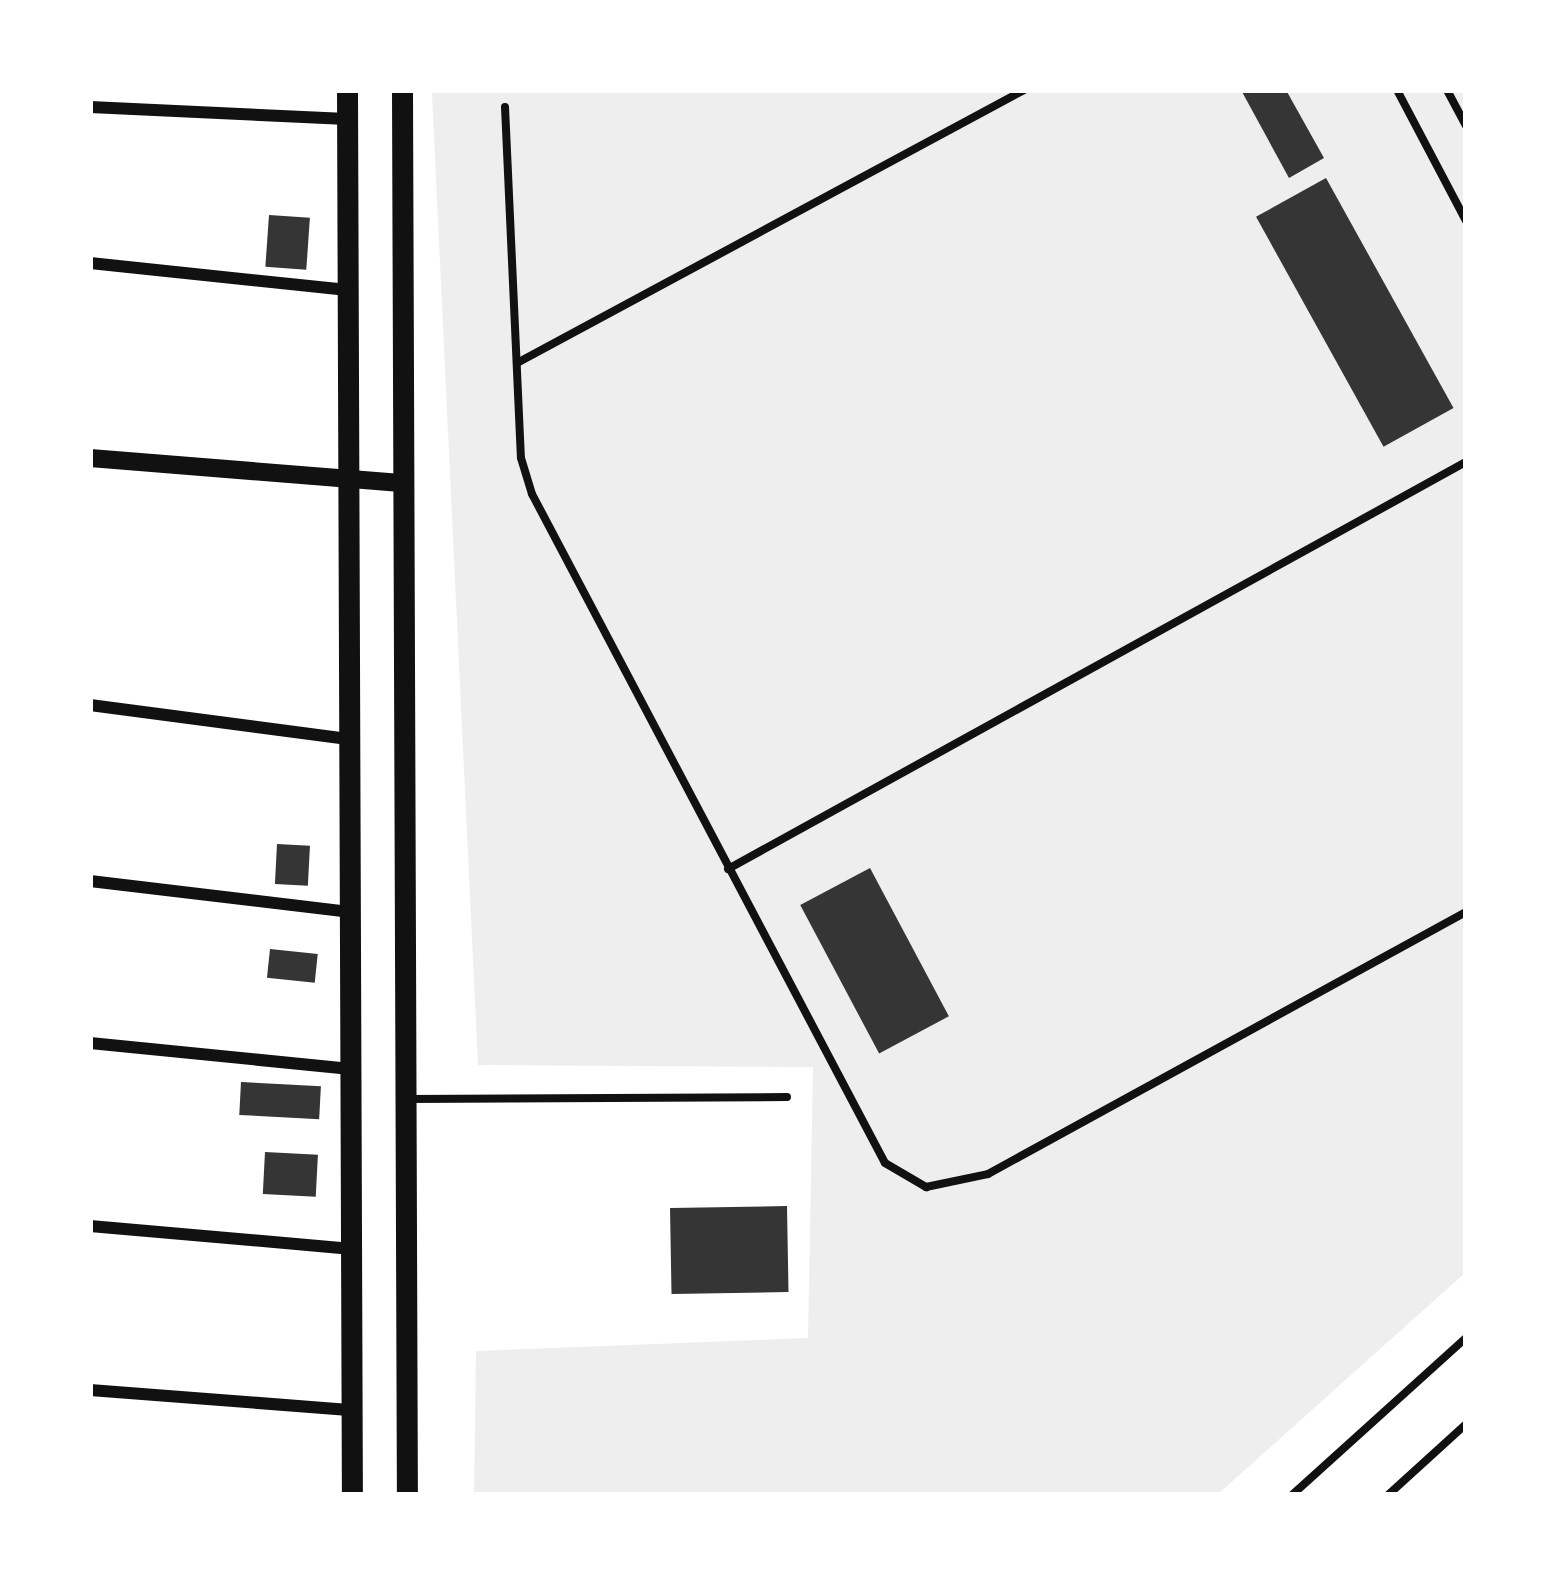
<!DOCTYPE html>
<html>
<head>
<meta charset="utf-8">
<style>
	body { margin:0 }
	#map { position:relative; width:1556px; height:1585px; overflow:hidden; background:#fff; font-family:"Zilla Slab",serif }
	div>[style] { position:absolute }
	.green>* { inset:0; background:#eee }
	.building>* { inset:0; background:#353535; transform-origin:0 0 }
	.service>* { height:8px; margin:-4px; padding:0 4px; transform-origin:4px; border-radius:4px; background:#111 }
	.minor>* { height:12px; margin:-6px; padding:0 6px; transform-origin:6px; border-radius:6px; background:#111 }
	.tertiary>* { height:18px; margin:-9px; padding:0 9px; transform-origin:9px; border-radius:9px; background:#111 }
	.secondary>* { height:21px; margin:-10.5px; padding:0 10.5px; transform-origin:10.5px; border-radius:10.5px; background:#111 }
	span { translate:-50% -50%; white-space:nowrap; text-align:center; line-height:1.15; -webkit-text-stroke:12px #fff; paint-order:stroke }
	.frame { position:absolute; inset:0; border:93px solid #fff; pointer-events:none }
</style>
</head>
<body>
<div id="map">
	<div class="green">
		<div style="clip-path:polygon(438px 90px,1466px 90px,1466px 1272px,1217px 1495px,474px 1495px,476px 1351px,808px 1338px,813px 1067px,478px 1065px,432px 94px)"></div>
	</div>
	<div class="building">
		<div style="clip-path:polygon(1241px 90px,1286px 90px,1324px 158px,1289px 178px)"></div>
		<div style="left:1326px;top:178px;width:263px;height:80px;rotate:61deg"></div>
		<div style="left:269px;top:215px;width:41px;height:52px;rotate:4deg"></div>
		<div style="left:277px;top:844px;width:33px;height:40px;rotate:3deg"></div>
		<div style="left:870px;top:868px;width:168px;height:79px;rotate:62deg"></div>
		<div style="left:270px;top:949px;width:48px;height:29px;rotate:6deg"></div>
		<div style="left:241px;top:1082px;width:80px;height:33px;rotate:3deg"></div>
		<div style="left:265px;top:1152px;width:53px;height:42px;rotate:3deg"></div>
		<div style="left:787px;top:1206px;width:86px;height:117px;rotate:89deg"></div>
	</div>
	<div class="service">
		<div style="left:1397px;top:90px;width:148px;rotate:62.2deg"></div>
		<div style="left:1447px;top:90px;width:40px;rotate:62deg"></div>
		<div style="left:505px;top:107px;width:351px;rotate:87.4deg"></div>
		<div style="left:521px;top:458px;width:38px;rotate:73deg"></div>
		<div style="left:532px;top:494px;width:756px;rotate:62.18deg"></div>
		<div style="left:885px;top:1163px;width:48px;rotate:30.3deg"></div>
		<div style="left:926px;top:1187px;width:63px;rotate:-11.8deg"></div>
		<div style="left:988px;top:1174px;width:545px;rotate:-28.73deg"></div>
		<div style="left:517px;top:363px;width:576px;rotate:-28.3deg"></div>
		<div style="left:728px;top:869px;width:843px;rotate:-28.88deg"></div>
		<div style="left:407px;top:1099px;width:380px;rotate:-0.3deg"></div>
		<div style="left:1292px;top:1495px;width:234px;rotate:-42.1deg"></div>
		<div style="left:1388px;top:1495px;width:105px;rotate:-42.3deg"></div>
	</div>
	<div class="minor">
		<div style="left:90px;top:107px;width:257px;rotate:2.7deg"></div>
		<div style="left:90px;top:263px;width:259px;rotate:6deg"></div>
		<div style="left:90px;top:705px;width:262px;rotate:7.5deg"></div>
		<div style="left:90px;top:881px;width:263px;rotate:6.8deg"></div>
		<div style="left:90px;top:1043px;width:262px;rotate:5.7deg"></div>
		<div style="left:90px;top:1226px;width:263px;rotate:5deg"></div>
		<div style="left:90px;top:1390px;width:263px;rotate:4.4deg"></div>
	</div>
	<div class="tertiary">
		<div style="left:90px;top:458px;width:315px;rotate:4.6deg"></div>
	</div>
	<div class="secondary">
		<div style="left:347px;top:90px;width:1405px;rotate:89.8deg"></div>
		<div style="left:402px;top:90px;width:1405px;rotate:89.8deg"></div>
	</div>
	<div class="frame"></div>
</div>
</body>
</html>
